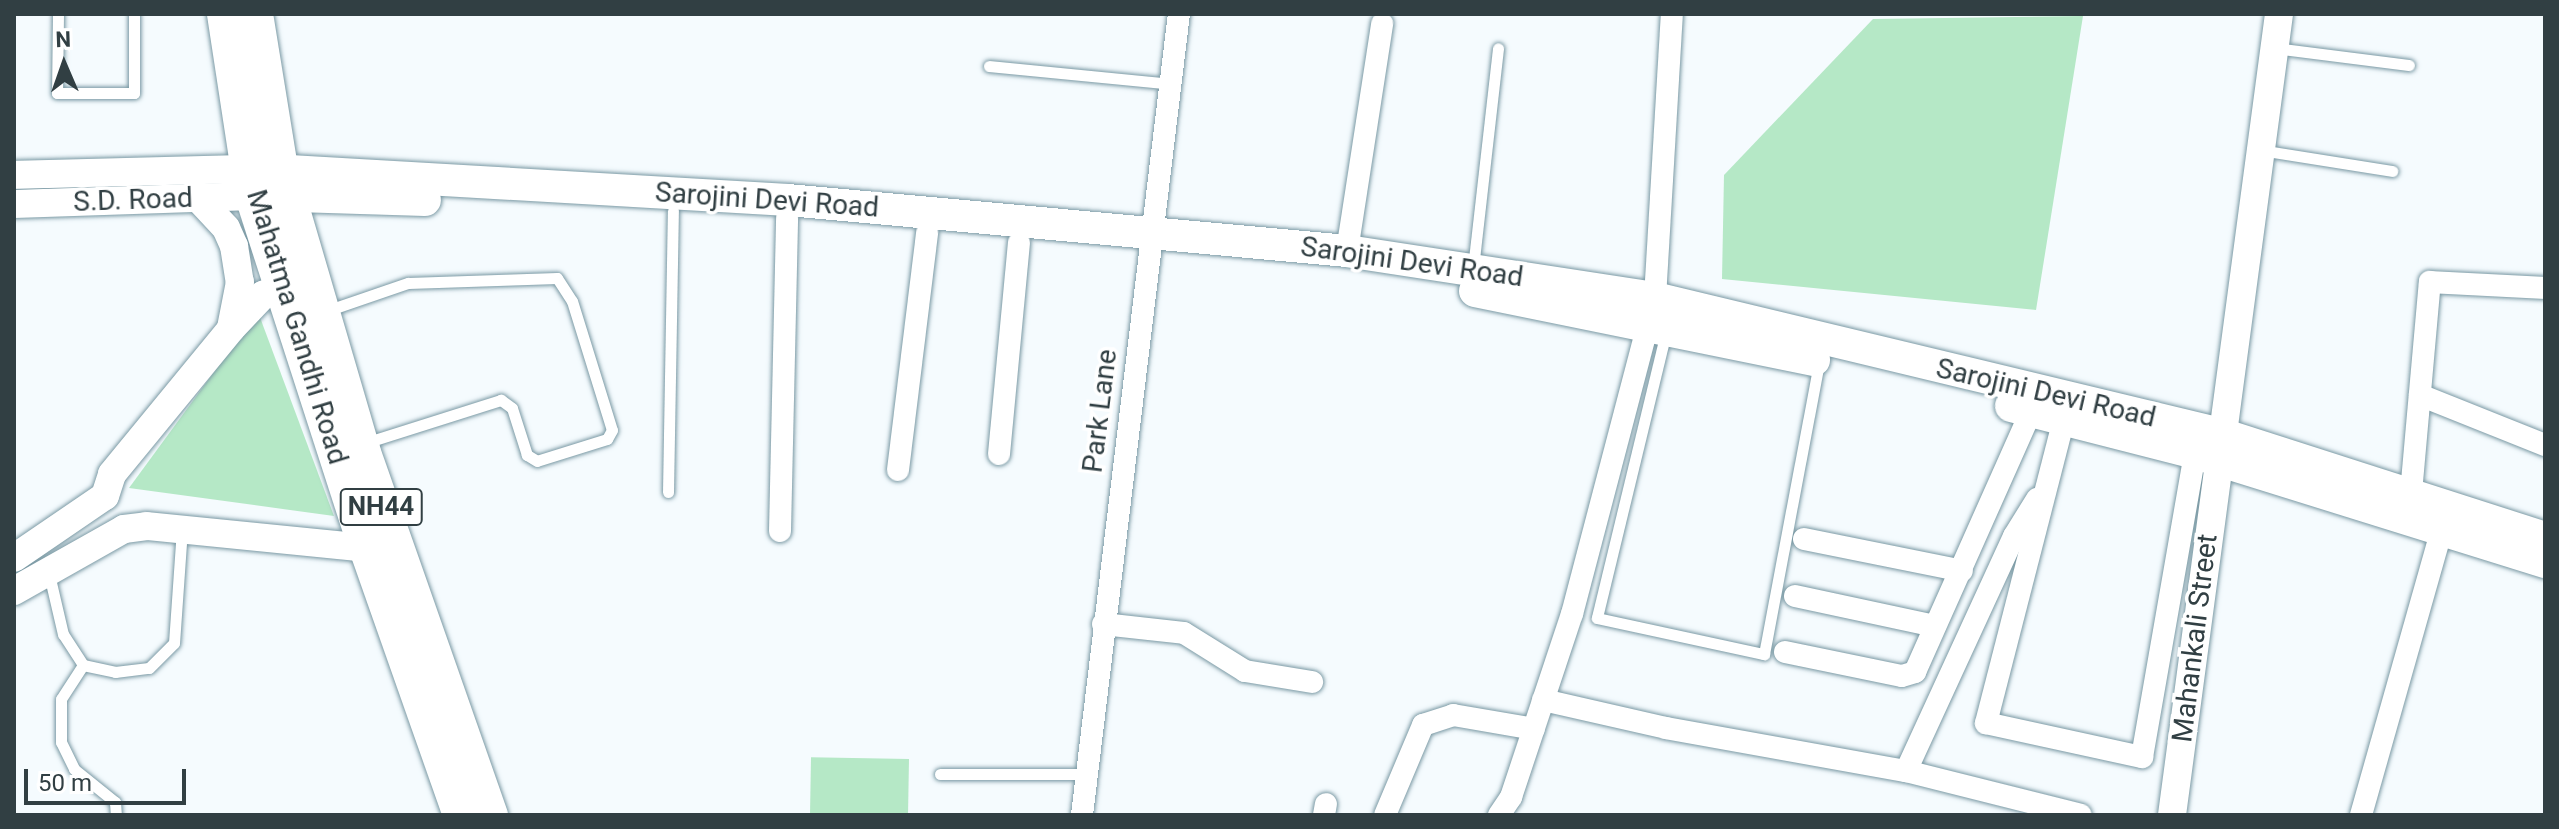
<!DOCTYPE html>
<html>
<head>
<meta charset="utf-8">
<style>
	body { margin:0 }
	#map { position:relative; width:2559px; height:829px; overflow:hidden; background:#f5fbfe; font-family:Roboto,sans-serif }
	div>[style] { position:absolute }
	.green>* { inset:0; background:#b5e8c6; transform-origin:0 0 }
	.roads { filter:drop-shadow(0 0 2px #7a99a4) drop-shadow(0 0 2px #7a99a4) }
	.service>* { height:11px; margin:-5.5px; padding:0 5.5px; transform-origin:5.5px; border-radius:5.5px; background:#fff }
	.minor>* { height:22px; margin:-11px; padding:0 11px; transform-origin:11px; border-radius:11px; background:#fff }
	.tertiary>* { height:28px; margin:-14px; padding:0 14px; transform-origin:14px; border-radius:14px; background:#fff }
	.secondary>* { height:32px; margin:-16px; padding:0 16px; transform-origin:16px; border-radius:16px; background:#fff }
	.trunk>* { height:36px; margin:-18px; padding:0 18px; transform-origin:18px; border-radius:18px; background:#fff }
	span { translate:-50% -50%; white-space:nowrap; text-align:center; line-height:1.15; -webkit-text-stroke:7px #fff; paint-order:stroke }
	.shield-label span { padding:2px 6px; background:#fff; border:2px solid; border-radius:6px; -webkit-text-stroke-width:0 }
	.shield-label { font-size:26px; color:#313f43; font-weight:700 }
	.street-label { font-size:28px; color:#313f43 }
	.frame { position:absolute; inset:0; border:16px solid #313f43; pointer-events:none }
	.north { position:absolute; left:24px; top:24px; width:80px; height:80px; -webkit-text-stroke:6px #fff; paint-order:stroke; rotate:358deg; font-size:22px; font-weight:700; line-height:32px; text-align:center; color:#313f43 }
	.north::after { content:''; display:block; margin:auto; width:28px; height:36px; background:#313f43; clip-path:polygon(50% 0,100% 100%,50% 72%,0 100%) }
	.scale { position:absolute; left:24px; top:769px; width:162px; height:36px; box-sizing:border-box; border:4px solid #313f43; border-top:0; padding-left:10px; font-size:24px; line-height:28px; white-space:nowrap; color:#313f43; -webkit-text-stroke:6px #fff; paint-order:stroke }
</style>
</head>
<body>
<div id="map">
	<div class="green">
		<div style="clip-path:polygon(2083px 16px,2036px 310px,1722px 279px,1724px 175px,1873px 19px)"></div>
		<div style="clip-path:polygon(258px 312px,334px 516px,129px 488px)"></div>
		<div style="left:909px;top:759px;width:56px;height:98px;rotate:91deg"></div>
	</div>
	<div class="roads">
		<div class="service">
			<div style="left:58px;top:14px;width:79px;rotate:90.7deg"></div>
			<div style="left:57px;top:93px;width:77px"></div>
			<div style="left:134px;top:93px;width:79px;rotate:-90deg"></div>
			<div style="left:2274px;top:48px;width:136px;rotate:7.2deg"></div>
			<div style="left:989px;top:66px;width:183px;rotate:5.6deg"></div>
			<div style="left:2260px;top:150px;width:134px;rotate:9deg"></div>
			<div style="left:1473px;top:268px;width:221px;rotate:-83.5deg"></div>
			<div style="left:326px;top:311px;width:87px;rotate:-18.9deg"></div>
			<div style="left:408px;top:283px;width:149px;rotate:-1.9deg"></div>
			<div style="left:557px;top:278px;width:27px;rotate:57deg"></div>
			<div style="left:572px;top:301px;width:135px;rotate:72.8deg"></div>
			<div style="left:612px;top:430px;width:10px;rotate:119deg"></div>
			<div style="left:607px;top:439px;width:73px;rotate:162.6deg"></div>
			<div style="left:537px;top:461px;width:12px;rotate:-149deg"></div>
			<div style="left:527px;top:455px;width:49px;rotate:-107.7deg"></div>
			<div style="left:512px;top:408px;width:14px;rotate:-144deg"></div>
			<div style="left:501px;top:400px;width:143px;rotate:162.5deg"></div>
			<div style="left:1666px;top:332px;width:294px;rotate:103.6deg"></div>
			<div style="left:1597px;top:618px;width:171px;rotate:12.2deg"></div>
			<div style="left:1764px;top:654px;width:297px;rotate:-79.3deg"></div>
			<div style="left:668px;top:492px;width:281px;rotate:-89deg"></div>
			<div style="left:49px;top:574px;width:62px;rotate:76.9deg"></div>
			<div style="left:63px;top:634px;width:37px;rotate:57deg"></div>
			<div style="left:83px;top:665px;width:33px;rotate:12deg"></div>
			<div style="left:115px;top:672px;width:34px;rotate:-7deg"></div>
			<div style="left:149px;top:668px;width:35px;rotate:-45deg"></div>
			<div style="left:174px;top:643px;width:114px;rotate:-86deg"></div>
			<div style="left:83px;top:665px;width:40px;rotate:122.9deg"></div>
			<div style="left:61px;top:699px;width:43px;rotate:90deg"></div>
			<div style="left:61px;top:742px;width:30px;rotate:64deg"></div>
			<div style="left:74px;top:769px;width:53px;rotate:38.8deg"></div>
			<div style="left:115px;top:802px;width:13px;rotate:86deg"></div>
			<div style="left:940px;top:774px;width:146px"></div>
		</div>
		<div class="minor">
			<div style="left:1347px;top:251px;width:230px;rotate:-81.2deg"></div>
			<div style="left:2420px;top:395px;width:135px;rotate:21.8deg"></div>
			<div style="left:2063px;top:423px;width:310px;rotate:104.4deg"></div>
			<div style="left:1986px;top:723px;width:160px;rotate:12.3deg"></div>
			<div style="left:2142px;top:757px;width:309px;rotate:-80.1deg"></div>
			<div style="left:999px;top:454px;width:212px;rotate:-84.6deg"></div>
			<div style="left:898px;top:470px;width:239px;rotate:-83deg"></div>
			<div style="left:2411px;top:493px;width:212px;rotate:-84.9deg"></div>
			<div style="left:2430px;top:282px;width:115px;rotate:3deg"></div>
			<div style="left:780px;top:531px;width:313px;rotate:-88.7deg"></div>
			<div style="left:1804px;top:539px;width:161px;rotate:11.4deg"></div>
			<div style="left:1795px;top:596px;width:143px;rotate:12.1deg"></div>
			<div style="left:1103px;top:624px;width:81px;rotate:6.3deg"></div>
			<div style="left:1184px;top:633px;width:72px;rotate:31.9deg"></div>
			<div style="left:1245px;top:671px;width:68px;rotate:9.3deg"></div>
			<div style="left:1785px;top:652px;width:119px;rotate:11.6deg"></div>
			<div style="left:1902px;top:676px;width:14px;rotate:-17deg"></div>
			<div style="left:1915px;top:672px;width:286px;rotate:-66deg"></div>
			<div style="left:1543px;top:700px;width:126px;rotate:12.8deg"></div>
			<div style="left:1666px;top:728px;width:244px;rotate:10.2deg"></div>
			<div style="left:1906px;top:771px;width:180px;rotate:14.1deg"></div>
			<div style="left:1906px;top:771px;width:259px;rotate:-65.3deg"></div>
			<div style="left:2014px;top:536px;width:44px;rotate:-58.1deg"></div>
			<div style="left:1082px;top:815px;width:807px;rotate:-83.1deg"></div>
			<div style="left:1324px;top:815px;width:11px;rotate:-80deg"></div>
			<div style="left:1385px;top:815px;width:98px;rotate:-67.1deg"></div>
			<div style="left:1423px;top:725px;width:32px;rotate:-18deg"></div>
			<div style="left:1453px;top:715px;width:82px;rotate:9.8deg"></div>
			<div style="left:1499px;top:815px;width:22px;rotate:-56deg"></div>
			<div style="left:1511px;top:797px;width:193px;rotate:-71.6deg"></div>
			<div style="left:1572px;top:614px;width:327px;rotate:-75.3deg"></div>
			<div style="left:1655px;top:298px;width:285px;rotate:-86.6deg"></div>
			<div style="left:2361px;top:815px;width:297px;rotate:-74.2deg"></div>
		</div>
		<div class="tertiary">
			<div style="left:14px;top:175px;width:234px;rotate:-1.5deg"></div>
			<div style="left:197px;top:197px;width:42px;rotate:46.9deg"></div>
			<div style="left:226px;top:228px;width:20px;rotate:66deg"></div>
			<div style="left:234px;top:246px;width:36px;rotate:81deg"></div>
			<div style="left:240px;top:282px;width:47px;rotate:101.1deg"></div>
			<div style="left:14px;top:204px;width:239px;rotate:-1.9deg"></div>
			<div style="left:14px;top:558px;width:110px;rotate:-34.3deg"></div>
			<div style="left:105px;top:496px;width:23px;rotate:-72deg"></div>
			<div style="left:112px;top:474px;width:188px;rotate:-50.6deg"></div>
			<div style="left:231px;top:329px;width:47px;rotate:-46.7deg"></div>
			<div style="left:263px;top:295px;width:21px;rotate:-23deg"></div>
			<div style="left:14px;top:591px;width:126px;rotate:-29.4deg"></div>
			<div style="left:124px;top:529px;width:23px;rotate:-7deg"></div>
			<div style="left:147px;top:526px;width:221px;rotate:5.7deg"></div>
			<div style="left:2172px;top:815px;width:808px;rotate:-82.39deg"></div>
		</div>
		<div class="secondary">
			<div style="left:255px;top:169px;width:534px;rotate:3.33deg"></div>
			<div style="left:788px;top:200px;width:561px;rotate:5.21deg"></div>
			<div style="left:1347px;top:251px;width:312px;rotate:8.7deg"></div>
			<div style="left:1655px;top:298px;width:582px;rotate:13.51deg"></div>
			<div style="left:2221px;top:434px;width:340px;rotate:17.8deg"></div>
			<div style="left:264px;top:195px;width:161px;rotate:1.8deg"></div>
			<div style="left:1475px;top:291px;width:346px;rotate:11.5deg"></div>
			<div style="left:2011px;top:406px;width:190px;rotate:14.3deg"></div>
			<div style="left:2195px;top:453px;width:367px;rotate:17.3deg"></div>
		</div>
		<div class="trunk">
			<div style="left:225px;top:14px;width:184px;rotate:81.3deg"></div>
			<div style="left:253px;top:196px;width:370px;rotate:72.1deg"></div>
			<div style="left:367px;top:548px;width:283px;rotate:70.6deg"></div>
			<div style="left:255px;top:14px;width:157px;rotate:80.8deg"></div>
			<div style="left:280px;top:169px;width:293px;rotate:73.7deg"></div>
			<div style="left:362px;top:450px;width:387px;rotate:70.7deg"></div>
		</div>
	</div>
	<div class="shield-label">
		<span style="left:381px;top:507px">NH44</span>
	</div>
	<div class="street-label">
		<span style="left:133px;top:200px;rotate:-2deg">S.D. Road</span>
		<span style="left:767px;top:200px;rotate:4deg">Sarojini Devi Road</span>
		<span style="left:1412px;top:262px;rotate:8deg">Sarojini Devi Road</span>
		<span style="left:297px;top:327px;rotate:73deg">Mahatma Gandhi Road</span>
		<span style="left:2046px;top:393px;rotate:13deg">Sarojini Devi Road</span>
		<span style="left:1100px;top:411px;rotate:-83deg">Park Lane</span>
		<span style="left:2195px;top:638px;rotate:-83deg">Mahankali Street</span>
	</div>
	<div class="frame"></div>
	<div class="north">N</div>
	<div class="scale">50 m</div>
</div>
</body>
</html>
